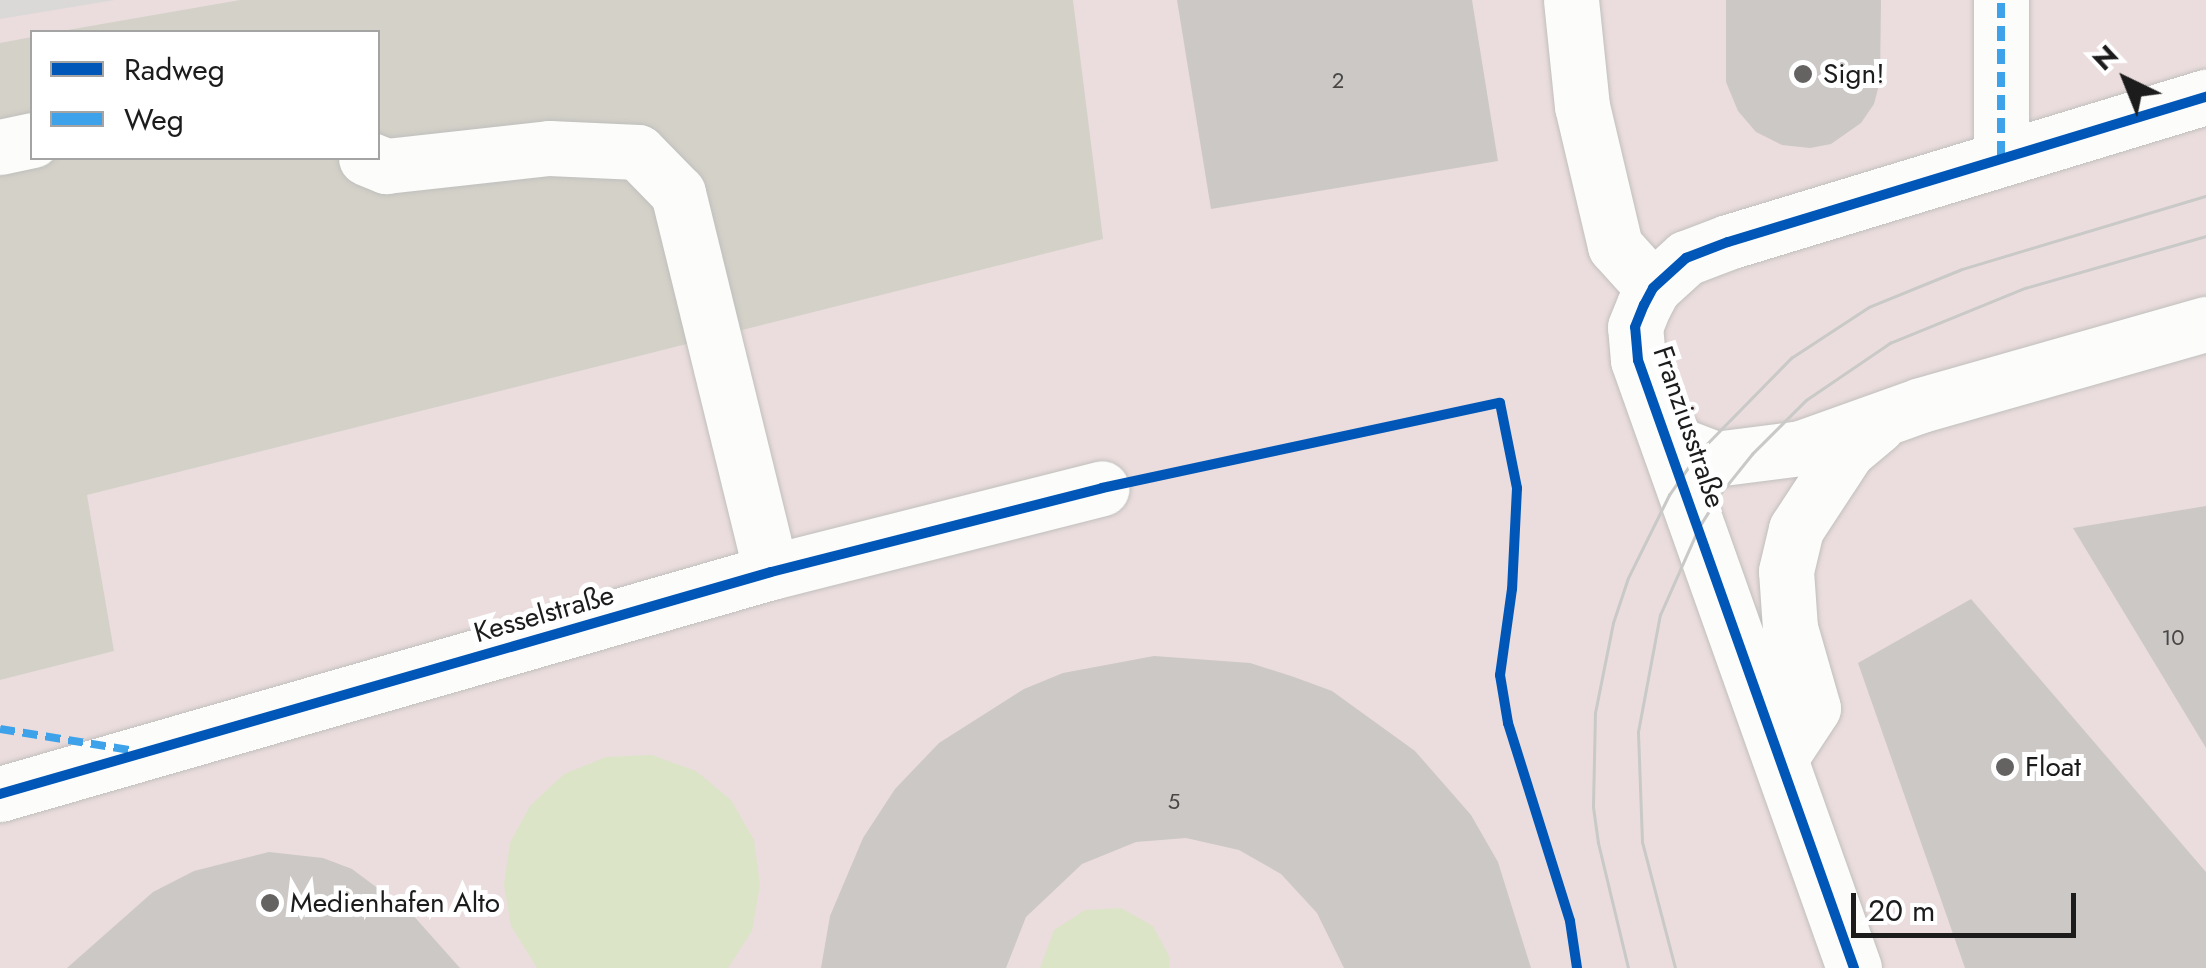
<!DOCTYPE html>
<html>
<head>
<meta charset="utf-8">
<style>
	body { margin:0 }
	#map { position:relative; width:2206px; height:968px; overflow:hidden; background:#eae8e5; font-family:Jost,sans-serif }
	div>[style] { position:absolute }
	.commercial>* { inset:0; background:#ebdddd }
	.construction>* { inset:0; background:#d3d1c8 }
	.grass>* { inset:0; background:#dbe4c7 }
	.parking>* { inset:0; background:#dad9d8 }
	.building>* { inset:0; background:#cbc8c6 }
	.roads { filter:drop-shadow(0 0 2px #c0bfbd) drop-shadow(0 0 2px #c0bfbd) }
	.minor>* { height:55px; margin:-27.5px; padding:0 27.5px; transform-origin:27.5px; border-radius:27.5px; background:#fcfcfb }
	.tram>* { height:2.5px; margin:-1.25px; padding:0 1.25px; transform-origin:1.25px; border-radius:1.25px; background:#c9c9c8 }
	.quiet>* { height:8px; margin-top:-4px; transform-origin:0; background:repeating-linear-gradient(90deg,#3da2ea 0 15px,transparent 0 23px) }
	.cycleway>* { height:10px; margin:-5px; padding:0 5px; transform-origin:5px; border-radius:5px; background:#0057b8 }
	.dots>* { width:28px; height:28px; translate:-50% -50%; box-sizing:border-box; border:5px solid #fff; border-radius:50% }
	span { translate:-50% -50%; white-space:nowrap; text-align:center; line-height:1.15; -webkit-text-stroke:10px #fff; paint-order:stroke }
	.number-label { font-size:22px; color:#484746 }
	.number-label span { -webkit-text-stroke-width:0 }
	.poi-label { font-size:28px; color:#1c1c1c }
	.left { translate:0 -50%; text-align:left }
	.street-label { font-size:28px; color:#1c1c1c }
	.legend { position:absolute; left:30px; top:30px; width:350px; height:130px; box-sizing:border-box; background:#fff; border:2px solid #a4a4a4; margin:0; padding:12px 18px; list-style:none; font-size:30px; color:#1c1c1c }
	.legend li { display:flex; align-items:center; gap:20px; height:50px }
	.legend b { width:50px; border:2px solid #a4a4a4 }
	.north { position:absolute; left:2076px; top:30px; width:100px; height:100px; -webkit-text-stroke:8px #fff; paint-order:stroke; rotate:317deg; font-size:28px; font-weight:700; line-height:40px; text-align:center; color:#1c1c1c }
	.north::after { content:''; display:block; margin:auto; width:35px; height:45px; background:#1c1c1c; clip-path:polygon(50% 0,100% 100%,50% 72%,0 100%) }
	.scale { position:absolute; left:1851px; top:893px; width:225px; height:45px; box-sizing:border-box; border:5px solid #1c1c1c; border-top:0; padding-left:12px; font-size:30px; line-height:35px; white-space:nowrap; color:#1c1c1c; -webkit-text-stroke:8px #fff; paint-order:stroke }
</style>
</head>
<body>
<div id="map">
	<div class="commercial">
		<div style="clip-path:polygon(evenodd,0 0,2206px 0,2206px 968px,0 968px,0 0,32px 32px,378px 32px,378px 158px,32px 158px,32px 32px)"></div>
	</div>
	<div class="construction">
		<div style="clip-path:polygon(240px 0,1073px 0,1103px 239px,87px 495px,114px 651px,0 680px,0 43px,32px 37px,32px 158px,378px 158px,378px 32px,56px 32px)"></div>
	</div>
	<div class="grass">
		<div style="clip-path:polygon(652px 755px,696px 771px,731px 800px,754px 840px,760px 885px,752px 931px,728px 968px,537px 968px,511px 926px,504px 885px,510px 843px,530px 806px,564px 774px,606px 757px)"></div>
		<div style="clip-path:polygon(1121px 908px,1153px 926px,1170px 958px,1169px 968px,1040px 968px,1054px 930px,1085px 910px)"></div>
	</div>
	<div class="parking">
		<div style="clip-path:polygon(0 0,115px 0,0 19px)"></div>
	</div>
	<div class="building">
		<div style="clip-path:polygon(1177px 0,1472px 0,1498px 161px,1211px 209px)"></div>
		<div style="clip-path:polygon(1726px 0,1881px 0,1880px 81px,1874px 104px,1861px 123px,1831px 144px,1810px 148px,1782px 145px,1756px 132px,1738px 111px,1726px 82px)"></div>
		<div style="clip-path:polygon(2206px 506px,2206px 748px,2073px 528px)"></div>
		<div style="clip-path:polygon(1971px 599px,2206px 872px,2206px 968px,1965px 968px,1858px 663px)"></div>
		<div style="clip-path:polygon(1154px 656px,1250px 663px,1294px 677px,1332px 691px,1415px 751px,1471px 815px,1498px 862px,1531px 968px,1344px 968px,1317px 913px,1281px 874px,1239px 850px,1186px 838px,1136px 842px,1082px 864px,1026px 917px,1006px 968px,821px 968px,830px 916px,863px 838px,895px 789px,939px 743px,1024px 689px,1063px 673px)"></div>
		<div style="clip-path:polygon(269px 852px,323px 858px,352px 869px,411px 913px,460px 968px,67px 968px,153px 892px,194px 871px)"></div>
	</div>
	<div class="roads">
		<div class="minor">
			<div style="left:1571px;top:0;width:107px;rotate:84.1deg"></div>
			<div style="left:1582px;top:106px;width:144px;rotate:76.7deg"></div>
			<div style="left:1615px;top:246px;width:57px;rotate:47.9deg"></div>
			<div style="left:0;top:147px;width:33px;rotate:-12deg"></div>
			<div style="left:2001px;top:156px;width:156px;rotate:-90deg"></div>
			<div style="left:366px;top:158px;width:22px;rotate:22deg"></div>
			<div style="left:386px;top:166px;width:164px;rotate:-6.3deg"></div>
			<div style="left:549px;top:148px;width:89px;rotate:2.6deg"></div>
			<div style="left:638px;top:152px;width:57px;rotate:45.7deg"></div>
			<div style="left:678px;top:193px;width:390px;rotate:76.2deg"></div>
			<div style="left:1660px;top:417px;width:34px;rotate:56deg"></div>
			<div style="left:1679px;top:445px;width:39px;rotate:21deg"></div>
			<div style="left:1715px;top:459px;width:87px;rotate:-7.3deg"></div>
			<div style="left:1801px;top:448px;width:127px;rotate:-19.7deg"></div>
			<div style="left:1921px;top:405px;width:296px;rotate:-15.9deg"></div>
			<div style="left:1782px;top:755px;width:56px;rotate:-56.6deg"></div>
			<div style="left:1813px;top:708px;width:83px;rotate:-106deg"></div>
			<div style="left:1790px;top:628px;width:57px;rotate:-94deg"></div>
			<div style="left:1786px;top:571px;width:43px;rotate:-76.6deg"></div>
			<div style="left:1796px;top:529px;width:93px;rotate:-56.8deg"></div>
			<div style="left:1847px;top:451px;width:39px;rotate:-40deg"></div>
			<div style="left:0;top:794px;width:802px;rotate:-16.06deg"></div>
			<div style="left:771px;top:572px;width:341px;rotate:-14.2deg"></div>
			<div style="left:1854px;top:968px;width:645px;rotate:-109.56deg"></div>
			<div style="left:1638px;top:360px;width:33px;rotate:-95deg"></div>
			<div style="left:1635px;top:327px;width:24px;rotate:-68deg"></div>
			<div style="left:1644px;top:305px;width:19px;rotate:-62deg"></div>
			<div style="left:1653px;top:288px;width:45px;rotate:-42.3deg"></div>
			<div style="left:1686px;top:258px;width:45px;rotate:-20.9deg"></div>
			<div style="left:1728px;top:242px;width:500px;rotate:-16.9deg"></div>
		</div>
	</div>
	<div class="tram">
		<div style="left:1628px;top:968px;width:129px;rotate:-103.5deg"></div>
		<div style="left:1598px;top:843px;width:37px;rotate:-98deg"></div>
		<div style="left:1593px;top:806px;width:93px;rotate:-88.8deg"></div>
		<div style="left:1595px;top:713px;width:92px;rotate:-78.7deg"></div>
		<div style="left:1613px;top:623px;width:47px;rotate:-71.6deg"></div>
		<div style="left:1628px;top:578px;width:93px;rotate:-63.7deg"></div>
		<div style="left:1669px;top:495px;width:52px;rotate:-55.1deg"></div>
		<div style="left:1699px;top:452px;width:132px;rotate:-45.6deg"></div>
		<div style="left:1791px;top:358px;width:93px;rotate:-33.2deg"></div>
		<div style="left:1869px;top:307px;width:100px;rotate:-22.2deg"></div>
		<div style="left:1962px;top:269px;width:255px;rotate:-16.7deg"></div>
		<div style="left:1675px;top:968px;width:130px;rotate:-104.7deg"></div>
		<div style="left:1642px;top:842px;width:110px;rotate:-92.1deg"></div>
		<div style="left:1638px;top:732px;width:119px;rotate:-79.4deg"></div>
		<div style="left:1660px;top:615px;width:96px;rotate:-66.1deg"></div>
		<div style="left:1699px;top:527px;width:39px;rotate:-58deg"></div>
		<div style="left:1720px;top:494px;width:51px;rotate:-51.3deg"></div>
		<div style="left:1752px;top:454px;width:76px;rotate:-45deg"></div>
		<div style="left:1806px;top:400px;width:102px;rotate:-34.2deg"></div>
		<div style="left:1890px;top:343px;width:146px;rotate:-22.2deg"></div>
		<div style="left:2025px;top:288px;width:188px;rotate:-16deg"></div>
	</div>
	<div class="quiet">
		<div style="left:2001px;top:156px;width:156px;rotate:-90deg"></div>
		<div style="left:0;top:729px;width:132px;rotate:9.2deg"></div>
	</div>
	<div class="cycleway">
		<div style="left:0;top:794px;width:802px;rotate:-16.06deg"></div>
		<div style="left:771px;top:572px;width:341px;rotate:-14.2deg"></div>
		<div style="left:1102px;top:488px;width:407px;rotate:-12.1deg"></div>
		<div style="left:1500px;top:403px;width:87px;rotate:78.7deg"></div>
		<div style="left:1517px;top:488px;width:101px;rotate:92.8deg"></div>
		<div style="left:1512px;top:589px;width:87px;rotate:97.9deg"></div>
		<div style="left:1500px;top:675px;width:49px;rotate:80.5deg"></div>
		<div style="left:1508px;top:723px;width:207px;rotate:72.6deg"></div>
		<div style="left:1570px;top:921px;width:48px;rotate:81.5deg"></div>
		<div style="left:1854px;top:968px;width:645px;rotate:-109.56deg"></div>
		<div style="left:1638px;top:360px;width:33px;rotate:-95deg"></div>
		<div style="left:1635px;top:327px;width:24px;rotate:-68deg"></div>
		<div style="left:1644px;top:305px;width:19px;rotate:-62deg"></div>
		<div style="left:1653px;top:288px;width:45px;rotate:-42.3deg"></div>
		<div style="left:1686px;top:258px;width:45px;rotate:-20.9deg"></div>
		<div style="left:1728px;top:242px;width:500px;rotate:-16.9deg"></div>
	</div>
	<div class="dots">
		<div style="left:1803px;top:74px;background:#646362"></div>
		<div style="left:2005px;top:767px;background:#646362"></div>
		<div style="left:270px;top:903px;background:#646362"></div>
	</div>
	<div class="number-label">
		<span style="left:1338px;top:81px">2</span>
		<span style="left:2173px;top:638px">10</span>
		<span style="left:1174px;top:802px">5</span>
	</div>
	<div class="poi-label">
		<span class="left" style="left:1823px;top:74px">Sign!</span>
		<span class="left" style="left:2025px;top:767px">Float</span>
		<span class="left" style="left:290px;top:903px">Medienhafen Alto</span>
	</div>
	<div class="street-label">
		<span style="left:1689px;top:427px;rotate:71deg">Franziusstraße</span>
		<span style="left:544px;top:614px;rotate:-16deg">Kesselstraße</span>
	</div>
	<ul class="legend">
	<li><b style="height:12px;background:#0057b8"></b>Radweg</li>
	<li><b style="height:12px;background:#3da2ea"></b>Weg</li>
	</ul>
	<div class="north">N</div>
	<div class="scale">20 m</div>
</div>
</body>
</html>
